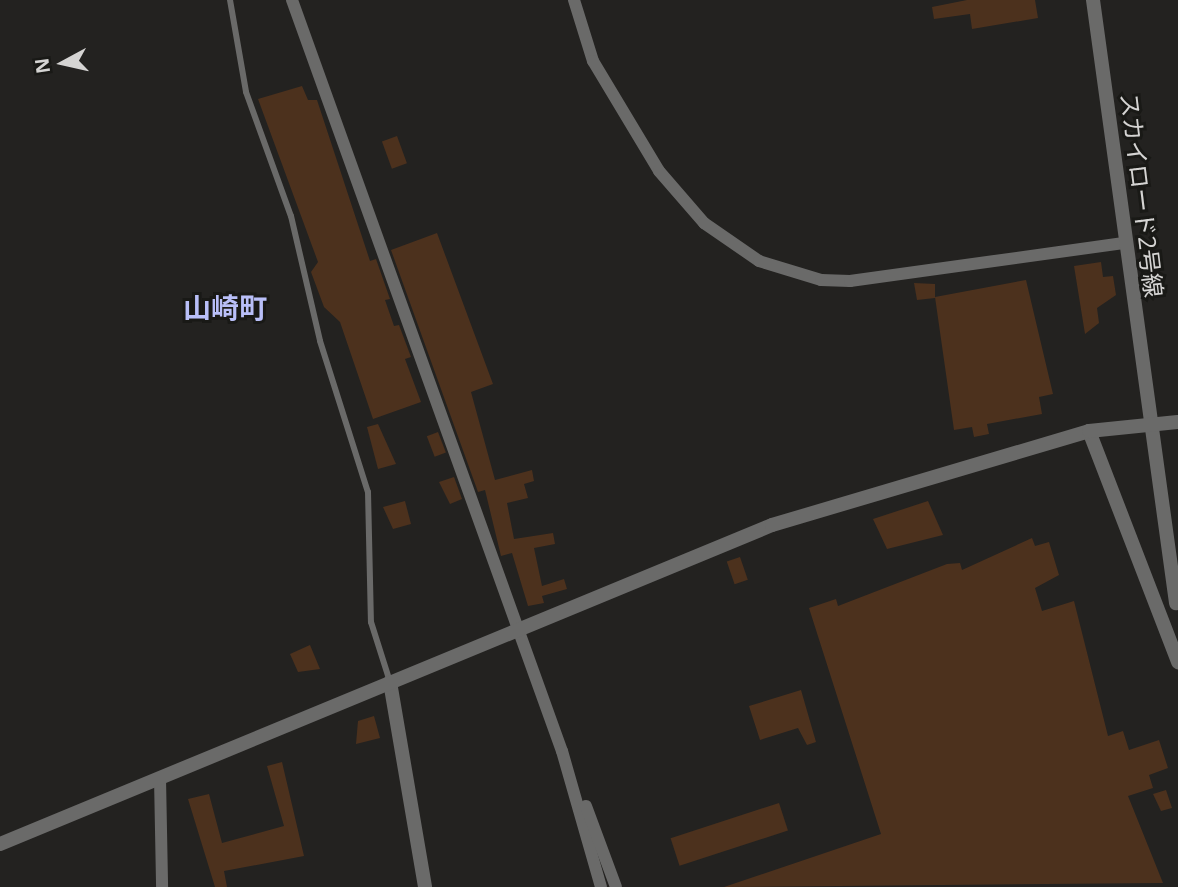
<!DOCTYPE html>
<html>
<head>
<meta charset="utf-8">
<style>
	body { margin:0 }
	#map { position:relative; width:1178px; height:887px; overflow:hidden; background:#232220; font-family:"Open Sans","Noto Sans JP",sans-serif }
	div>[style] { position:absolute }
	.building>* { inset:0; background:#4c311d; transform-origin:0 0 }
	.service>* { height:6px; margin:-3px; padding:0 3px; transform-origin:3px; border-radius:3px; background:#6a6a69 }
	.minor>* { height:12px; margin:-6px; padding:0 6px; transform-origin:6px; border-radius:6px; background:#6a6a69 }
	.tertiary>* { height:14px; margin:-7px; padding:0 7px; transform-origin:7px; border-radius:7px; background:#6a6a69 }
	span { translate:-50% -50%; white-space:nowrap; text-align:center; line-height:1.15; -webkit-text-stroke:6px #191916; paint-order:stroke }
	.street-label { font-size:24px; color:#d5d4d3 }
	.quarter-label { font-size:28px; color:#b9bff8; font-weight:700 }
	.north { position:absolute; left:28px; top:28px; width:70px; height:70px; -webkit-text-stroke:5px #191916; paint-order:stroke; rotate:262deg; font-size:19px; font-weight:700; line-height:28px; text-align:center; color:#d5d4d3 }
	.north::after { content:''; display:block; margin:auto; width:24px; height:32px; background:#d5d4d3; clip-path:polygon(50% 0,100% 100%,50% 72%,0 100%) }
</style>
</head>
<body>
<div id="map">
	<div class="building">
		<div style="clip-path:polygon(967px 0,1035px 0,1038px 18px,972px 29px,970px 14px,934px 19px,932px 7px)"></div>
		<div style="clip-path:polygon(302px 86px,308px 100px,317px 100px,370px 261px,376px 259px,390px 299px,385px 300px,394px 326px,399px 325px,411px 357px,405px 359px,421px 402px,373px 419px,340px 322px,324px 307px,311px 272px,318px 262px,258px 99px)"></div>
		<div style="left:397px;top:136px;width:29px;height:16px;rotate:70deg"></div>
		<div style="clip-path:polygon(437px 233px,493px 384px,471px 392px,495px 480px,532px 470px,534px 481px,524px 484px,528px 498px,507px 503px,514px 539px,553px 533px,555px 544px,534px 548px,542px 586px,564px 579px,567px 589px,542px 596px,544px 603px,528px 606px,512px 553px,501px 556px,485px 490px,478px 492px,391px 250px)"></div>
		<div style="clip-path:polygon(1101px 262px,1103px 277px,1113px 276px,1116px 295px,1097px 308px,1099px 323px,1085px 334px,1074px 266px)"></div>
		<div style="clip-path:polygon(1026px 280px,1053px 394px,1039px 397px,1042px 414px,987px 424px,989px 434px,974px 437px,972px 427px,954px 430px,935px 297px)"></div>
		<div style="clip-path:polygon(914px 283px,935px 284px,935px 298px,917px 300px)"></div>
		<div style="clip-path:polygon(378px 424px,396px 464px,378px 469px,367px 427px)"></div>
		<div style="left:438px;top:432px;width:22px;height:12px;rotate:69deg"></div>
		<div style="clip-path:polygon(454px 477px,462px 499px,450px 504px,439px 482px)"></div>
		<div style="clip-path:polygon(405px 501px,411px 524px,393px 529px,383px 507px)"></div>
		<div style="clip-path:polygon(928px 501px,943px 535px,887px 549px,873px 519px)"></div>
		<div style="clip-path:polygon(1032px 538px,1035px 546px,1049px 542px,1059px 575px,1035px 588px,1042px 611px,1074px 601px,1108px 736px,1123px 731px,1129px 750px,1159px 740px,1168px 768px,1149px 775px,1153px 788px,1128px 796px,1163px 883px,724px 887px,881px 834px,809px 608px,836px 599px,838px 606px,947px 564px,960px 563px,962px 570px)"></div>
		<div style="left:740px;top:557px;width:24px;height:14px;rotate:71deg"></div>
		<div style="clip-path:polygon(310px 645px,320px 669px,298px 672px,290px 654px)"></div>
		<div style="clip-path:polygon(801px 690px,816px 742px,807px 745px,798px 728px,760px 740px,749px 706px)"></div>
		<div style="clip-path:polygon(374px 716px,380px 738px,356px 744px,358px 721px)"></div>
		<div style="clip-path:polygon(282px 762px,304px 856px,224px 871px,227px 887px,215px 887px,188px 799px,209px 794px,222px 843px,284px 826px,267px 766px)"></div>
		<div style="clip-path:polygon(1166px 790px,1172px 808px,1161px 811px,1153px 794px)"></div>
		<div style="left:779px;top:803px;width:29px;height:114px;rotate:72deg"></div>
	</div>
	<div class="service">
		<div style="left:230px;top:0;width:93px;rotate:80.1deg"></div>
		<div style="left:246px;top:92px;width:132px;rotate:70.1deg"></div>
		<div style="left:291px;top:216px;width:128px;rotate:76.9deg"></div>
		<div style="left:320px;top:341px;width:158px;rotate:72.4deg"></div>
		<div style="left:368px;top:492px;width:130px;rotate:88.7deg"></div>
		<div style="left:371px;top:622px;width:63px;rotate:72.4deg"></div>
	</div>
	<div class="minor">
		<div style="left:292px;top:0;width:798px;rotate:70.23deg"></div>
		<div style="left:562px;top:751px;width:141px;rotate:74deg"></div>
		<div style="left:574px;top:0;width:64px;rotate:72.7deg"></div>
		<div style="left:593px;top:61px;width:128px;rotate:59deg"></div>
		<div style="left:659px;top:171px;width:69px;rotate:49.1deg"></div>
		<div style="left:704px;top:223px;width:67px;rotate:34.6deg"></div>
		<div style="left:759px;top:261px;width:65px;rotate:17deg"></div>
		<div style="left:821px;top:280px;width:29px;rotate:2deg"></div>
		<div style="left:850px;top:281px;width:278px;rotate:-7.9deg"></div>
		<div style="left:160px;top:778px;width:109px;rotate:88.9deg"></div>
		<div style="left:586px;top:806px;width:86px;rotate:69.7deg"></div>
	</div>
	<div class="tertiary">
		<div style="left:1093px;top:0;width:609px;rotate:82.16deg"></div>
		<div style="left:1089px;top:431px;width:248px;rotate:68.9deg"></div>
		<div style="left:390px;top:682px;width:208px;rotate:80.3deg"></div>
		<div style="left:0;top:844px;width:835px;rotate:-22.45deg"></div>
		<div style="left:772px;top:525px;width:331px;rotate:-16.5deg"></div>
		<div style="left:1089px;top:431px;width:89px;rotate:-5.8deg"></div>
	</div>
	<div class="street-label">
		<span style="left:1142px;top:195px;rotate:83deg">スカイロード2号線</span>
	</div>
	<div class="quarter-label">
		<span style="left:225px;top:307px">山崎町</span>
	</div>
	<div class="north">N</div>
</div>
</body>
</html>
